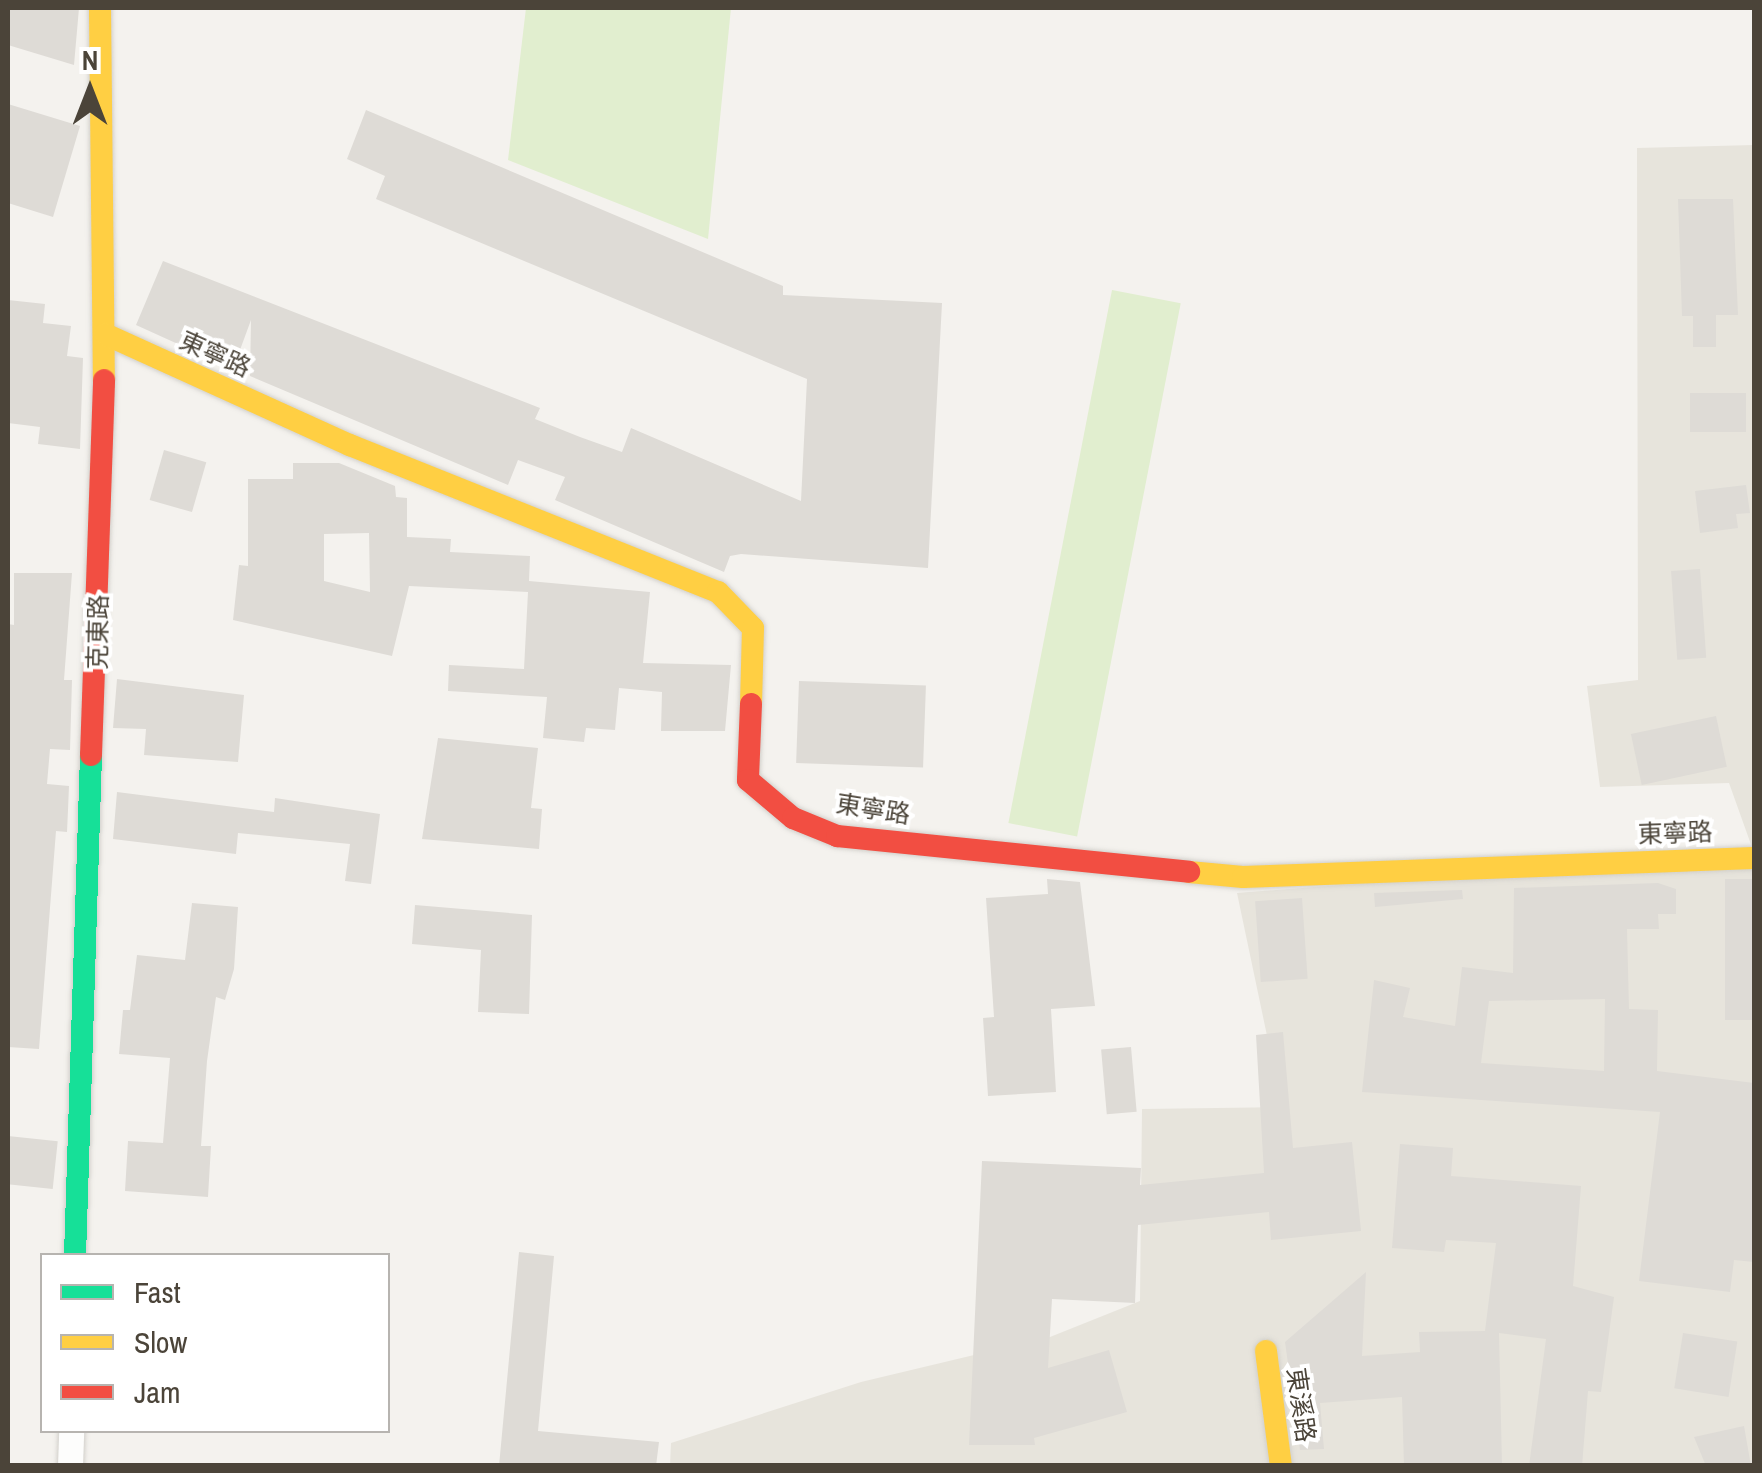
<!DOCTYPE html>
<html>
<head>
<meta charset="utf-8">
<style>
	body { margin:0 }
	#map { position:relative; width:1762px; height:1473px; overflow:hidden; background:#f4f2ee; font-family:"Archivo Narrow","Noto Sans TC",sans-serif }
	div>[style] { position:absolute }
	.residential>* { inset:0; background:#e7e4dc }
	.green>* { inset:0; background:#e1eecf; transform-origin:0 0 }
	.building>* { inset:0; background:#dedbd6; transform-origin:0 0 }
	.roads { filter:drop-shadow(0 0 2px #d2d0cb) drop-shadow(0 0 2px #d2d0cb) }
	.street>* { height:25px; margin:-12.5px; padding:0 12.5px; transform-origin:12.5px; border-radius:12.5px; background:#fdfdfc }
	.fast>* { height:22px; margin:-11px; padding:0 11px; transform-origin:11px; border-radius:11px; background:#16e098 }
	.slow>* { height:22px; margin:-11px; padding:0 11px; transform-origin:11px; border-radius:11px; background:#ffcf43 }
	.jam>* { height:22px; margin:-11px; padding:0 11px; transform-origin:11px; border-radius:11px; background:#f24e42 }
	span { translate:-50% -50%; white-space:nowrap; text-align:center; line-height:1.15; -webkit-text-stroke:8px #fff; paint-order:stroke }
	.street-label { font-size:25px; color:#4b4439 }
	.frame { position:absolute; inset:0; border:10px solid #4b4439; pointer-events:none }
	.legend { position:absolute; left:40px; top:1253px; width:350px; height:180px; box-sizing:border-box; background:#fff; border:2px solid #b7b4b0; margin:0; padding:12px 18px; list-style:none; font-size:30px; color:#4b4439 }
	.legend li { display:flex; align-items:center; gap:20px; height:50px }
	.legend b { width:50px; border:2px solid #b7b4b0 }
	.north { position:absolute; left:40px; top:40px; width:100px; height:100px; -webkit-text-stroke:8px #fff; paint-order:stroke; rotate:0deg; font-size:28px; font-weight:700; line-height:40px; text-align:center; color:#4b4439 }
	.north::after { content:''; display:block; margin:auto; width:35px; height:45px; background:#4b4439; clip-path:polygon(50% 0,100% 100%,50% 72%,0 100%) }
</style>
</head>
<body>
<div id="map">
	<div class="residential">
		<div style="clip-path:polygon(1754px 145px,1754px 1465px,670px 1466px,671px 1443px,861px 1382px,1050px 1337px,1140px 1301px,1142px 1109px,1282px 1107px,1237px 893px,1754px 853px,1729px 783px,1600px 787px,1587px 686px,1638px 680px,1637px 148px)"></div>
	</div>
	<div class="green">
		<div style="clip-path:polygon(526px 8px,731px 8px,708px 239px,508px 160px)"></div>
		<div style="left:1112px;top:290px;width:70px;height:543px;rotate:11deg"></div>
	</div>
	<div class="building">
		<div style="clip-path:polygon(8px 8px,79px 8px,74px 65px,8px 45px)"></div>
		<div style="clip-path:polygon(8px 104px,80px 126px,53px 217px,8px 203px)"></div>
		<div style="clip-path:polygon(366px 110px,783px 286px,783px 295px,942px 303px,928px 568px,741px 554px,730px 556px,724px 572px,555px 500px,565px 477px,518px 460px,508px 485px,250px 376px,251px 320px,233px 369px,136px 325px,163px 261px,540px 408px,535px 419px,580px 437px,622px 452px,631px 428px,801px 501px,807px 379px,376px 199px,385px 176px,347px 159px)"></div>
		<div style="clip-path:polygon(1678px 199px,1733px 199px,1738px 315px,1716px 315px,1716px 347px,1693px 347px,1693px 316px,1682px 316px)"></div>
		<div style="clip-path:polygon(8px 300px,45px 304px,43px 323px,71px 326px,67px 356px,83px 358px,80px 449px,38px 444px,40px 427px,8px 423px)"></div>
		<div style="left:1690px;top:393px;width:56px;height:39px"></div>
		<div style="left:164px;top:450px;width:44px;height:52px;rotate:16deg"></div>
		<div style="clip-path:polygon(evenodd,293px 463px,339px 463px,395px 486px,396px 497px,407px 498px,407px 537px,451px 539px,450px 552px,530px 556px,529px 581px,650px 592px,643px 663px,731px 665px,725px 731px,661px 731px,662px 692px,619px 688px,615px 730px,586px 728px,584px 742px,543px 738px,547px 697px,448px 691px,449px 665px,524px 669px,528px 592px,409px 586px,392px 656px,233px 620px,239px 565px,248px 566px,248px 479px,293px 479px,293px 463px,369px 533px,370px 592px,324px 581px,324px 534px,369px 533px)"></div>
		<div style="clip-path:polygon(1746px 485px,1750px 513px,1736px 514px,1738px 528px,1700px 533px,1695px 491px)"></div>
		<div style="left:1700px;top:569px;width:89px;height:29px;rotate:86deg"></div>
		<div style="clip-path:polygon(14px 573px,72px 573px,64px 680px,72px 680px,70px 750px,50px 749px,47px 784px,69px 786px,68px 810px,67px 832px,56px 831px,39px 1049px,8px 1047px,8px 624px,14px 625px)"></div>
		<div style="clip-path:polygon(117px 679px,244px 695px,238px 762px,144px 755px,146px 729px,113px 728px)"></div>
		<div style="left:799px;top:681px;width:127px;height:82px;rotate:2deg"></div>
		<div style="left:1716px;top:716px;width:52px;height:87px;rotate:78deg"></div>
		<div style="clip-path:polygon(438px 738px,538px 748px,531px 808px,542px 809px,539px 849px,422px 839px)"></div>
		<div style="clip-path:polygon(117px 792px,274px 812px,275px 798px,380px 814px,371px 884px,345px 881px,350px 844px,238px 833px,236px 854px,113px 839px)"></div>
		<div style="clip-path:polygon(1047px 879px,1080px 882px,1095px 1006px,1051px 1009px,1056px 1092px,988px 1096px,983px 1018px,994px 1017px,986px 898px,1048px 894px)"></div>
		<div style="left:1754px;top:879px;width:141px;height:29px;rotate:90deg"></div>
		<div style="clip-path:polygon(evenodd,1658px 883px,1676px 889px,1676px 914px,1658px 914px,1659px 929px,1627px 929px,1629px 1009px,1658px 1010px,1657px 1071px,1754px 1083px,1754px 1262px,1734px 1260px,1730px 1292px,1639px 1281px,1660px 1112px,1362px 1092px,1374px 980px,1410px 988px,1403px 1017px,1455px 1026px,1462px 967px,1513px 973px,1514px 888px,1658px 883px,1605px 999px,1604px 1071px,1481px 1063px,1489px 1001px,1605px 999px)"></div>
		<div style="clip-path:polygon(1462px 890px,1463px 899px,1375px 907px,1374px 893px)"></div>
		<div style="left:1302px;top:898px;width:81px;height:47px;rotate:86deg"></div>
		<div style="clip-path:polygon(192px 903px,238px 907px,234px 969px,225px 1000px,216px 997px,207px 1061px,201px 1146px,211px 1146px,208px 1197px,125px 1191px,128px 1141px,163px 1143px,170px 1058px,119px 1054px,123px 1010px,130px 1010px,137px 955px,185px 960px)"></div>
		<div style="clip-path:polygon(415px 905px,532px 915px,529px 1014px,478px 1012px,481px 950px,412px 944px)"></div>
		<div style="clip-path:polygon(1283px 1032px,1293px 1148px,1352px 1142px,1361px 1231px,1271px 1240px,1269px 1212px,1138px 1225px,1135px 1303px,1052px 1299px,1048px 1368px,1109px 1350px,1127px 1412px,1034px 1438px,1035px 1445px,969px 1445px,982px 1161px,1141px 1168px,1140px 1185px,1264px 1173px,1256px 1035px)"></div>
		<div style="left:1131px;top:1047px;width:65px;height:30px;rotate:85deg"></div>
		<div style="left:8px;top:1136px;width:50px;height:48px;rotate:6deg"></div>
		<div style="clip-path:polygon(1400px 1144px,1453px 1148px,1451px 1176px,1581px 1186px,1573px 1286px,1614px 1297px,1601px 1392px,1588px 1391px,1582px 1466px,1529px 1466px,1546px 1339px,1499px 1333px,1502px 1466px,1404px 1466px,1402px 1397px,1320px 1403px,1324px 1449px,1300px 1450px,1285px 1342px,1366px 1272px,1362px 1356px,1420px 1352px,1419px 1332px,1485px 1331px,1496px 1243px,1446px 1240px,1444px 1252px,1392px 1248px)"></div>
		<div style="clip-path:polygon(519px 1252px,554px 1256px,538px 1431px,659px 1442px,656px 1466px,499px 1466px)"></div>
		<div style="left:1683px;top:1333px;width:55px;height:56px;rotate:9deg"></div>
		<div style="clip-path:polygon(1744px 1426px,1751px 1466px,1706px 1466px,1694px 1437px)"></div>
	</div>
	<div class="roads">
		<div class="street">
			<div style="left:70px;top:1466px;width:36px;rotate:-88deg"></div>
		</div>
		<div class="fast">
			<div style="left:75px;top:1256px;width:501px;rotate:-88.17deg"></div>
		</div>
		<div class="slow">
			<div style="left:100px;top:8px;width:372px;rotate:89.4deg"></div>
			<div style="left:105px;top:334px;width:269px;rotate:24.4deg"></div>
			<div style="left:350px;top:445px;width:396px;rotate:21.8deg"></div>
			<div style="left:718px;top:592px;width:50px;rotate:45.8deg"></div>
			<div style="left:753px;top:628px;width:76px;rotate:91.5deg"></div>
			<div style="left:1189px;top:872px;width:54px;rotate:5.3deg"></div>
			<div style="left:1243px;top:877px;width:511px;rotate:-2.13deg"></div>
			<div style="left:1266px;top:1351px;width:116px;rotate:82.6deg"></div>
		</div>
		<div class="jam">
			<div style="left:751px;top:704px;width:76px;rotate:92.3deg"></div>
			<div style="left:748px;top:780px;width:59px;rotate:40.2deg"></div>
			<div style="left:793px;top:818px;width:48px;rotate:22.2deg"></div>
			<div style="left:837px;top:836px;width:354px;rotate:5.8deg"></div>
			<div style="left:91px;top:755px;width:375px;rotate:-88deg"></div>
		</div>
	</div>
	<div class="street-label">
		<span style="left:215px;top:354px;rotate:24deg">東寧路</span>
		<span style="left:98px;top:632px;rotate:-89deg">克東路</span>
		<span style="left:873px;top:809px;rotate:9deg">東寧路</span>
		<span style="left:1675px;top:833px;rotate:-2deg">東寧路</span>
		<span style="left:1301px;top:1405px;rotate:82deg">東溪路</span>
	</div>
	<div class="frame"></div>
	<ul class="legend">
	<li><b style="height:12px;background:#16e098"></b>Fast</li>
	<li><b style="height:12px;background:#ffcf43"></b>Slow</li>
	<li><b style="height:12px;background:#f24e42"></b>Jam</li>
	</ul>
	<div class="north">N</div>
</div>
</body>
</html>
